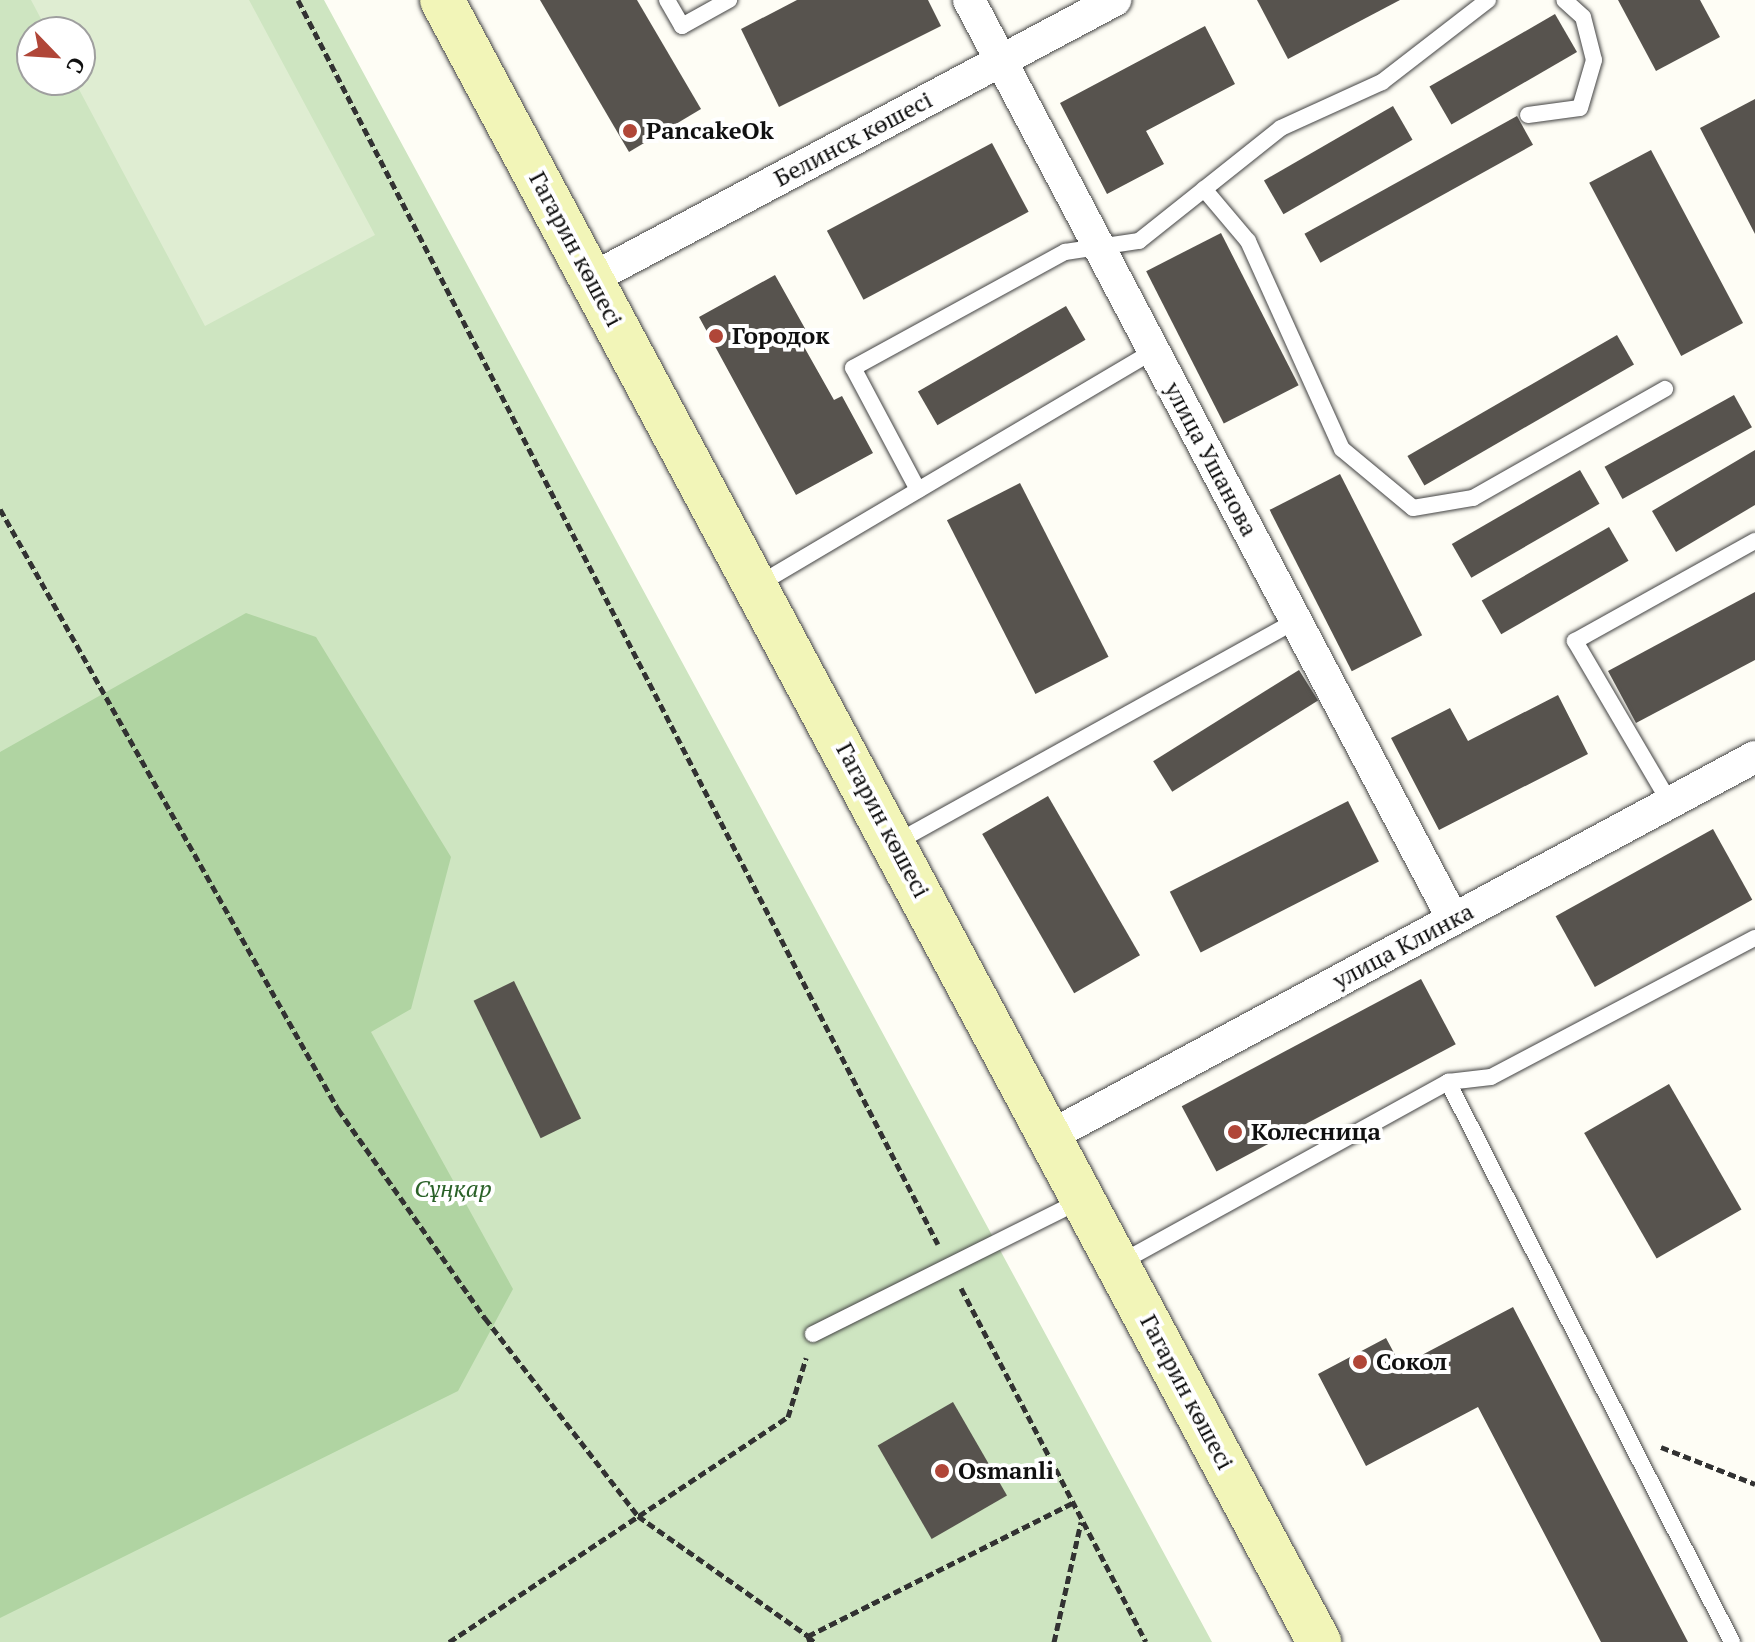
<!DOCTYPE html>
<html>
<head>
<meta charset="utf-8">
<style>
	body { margin:0 }
	#map { position:relative; width:1755px; height:1642px; overflow:hidden; background:#fefdf5; font-family:"PT Serif",serif }
	div>[style] { position:absolute }
	.green>* { inset:0; background:#cee5c1 }
	.forest>* { inset:0; background:#b0d4a2 }
	.pitch>* { inset:0; background:#dfedd2 }
	.building>* { inset:0; background:#57534e; transform-origin:0 0 }
	.path>* { height:5px; margin-top:-2.5px; transform-origin:0; background:repeating-linear-gradient(90deg,#323232 0 8px,transparent 0 12px) }
	.roads { filter:drop-shadow(0 0 2px #434343) drop-shadow(0 0 2px #434343) }
	.lane>* { height:16px; margin:-8px; padding:0 8px; transform-origin:8px; border-radius:8px; background:#fff }
	.street>* { height:32px; margin:-16px; padding:0 16px; transform-origin:16px; border-radius:16px; background:#fff }
	.secondary>* { height:44px; margin:-22px; padding:0 22px; transform-origin:22px; border-radius:22px; background:#f2f5b8 }
	.dots>* { width:22px; height:22px; translate:-50% -50%; box-sizing:border-box; border:4px solid #fff; border-radius:50% }
	span { translate:-50% -50%; white-space:nowrap; text-align:center; line-height:1.15; -webkit-text-stroke:8px #fff; paint-order:stroke }
	.poi-label { font-size:24px; color:#101010; font-weight:700 }
	.left { translate:0 -50%; text-align:left }
	.street-label { font-size:24px; color:#101010 }
	.park-label { font-size:24px; color:#2a6128; font-style:italic }
	.north { position:absolute; left:16px; top:16px; width:80px; height:80px; box-sizing:border-box; background:#fff; border:2px solid #9f9f9f; border-radius:50%; rotate:115deg; font-size:22px; font-weight:700; line-height:32px; text-align:center; color:#101010 }
	.north::after { content:''; display:block; margin:auto; width:28px; height:36px; background:#b04638; clip-path:polygon(50% 0,100% 100%,50% 72%,0 100%) }
</style>
</head>
<body>
<div id="map">
	<div class="green">
		<div style="clip-path:polygon(evenodd,0 0,324px 0,1212px 1642px,0 1642px,0 0,32px 32px,80px 32px,80px 80px,32px 80px,32px 32px)"></div>
	</div>
	<div class="forest">
		<div style="clip-path:polygon(246px 613px,316px 637px,451px 857px,411px 1009px,371px 1032px,513px 1289px,458px 1391px,0 1618px,0 752px)"></div>
	</div>
	<div class="pitch">
		<div style="clip-path:polygon(31px 0,249px 0,375px 235px,205px 326px,74px 80px,80px 80px,80px 32px,48px 32px)"></div>
	</div>
	<div class="building">
		<div style="clip-path:polygon(540px 0,637px 0,701px 109px,629px 152px)"></div>
		<div style="clip-path:polygon(797px 0,928px 0,941px 26px,779px 107px,741px 29px)"></div>
		<div style="clip-path:polygon(1257px 0,1400px 0,1288px 59px)"></div>
		<div style="clip-path:polygon(1618px 0,1700px 0,1720px 37px,1656px 71px)"></div>
		<div style="left:1555px;top:14px;width:44px;height:145px;rotate:60deg"></div>
		<div style="clip-path:polygon(1205px 26px,1235px 84px,1146px 131px,1164px 164px,1107px 194px,1060px 103px)"></div>
		<div style="clip-path:polygon(1755px 99px,1755px 234px,1700px 128px)"></div>
		<div style="left:1393px;top:106px;width:39px;height:149px;rotate:60deg"></div>
		<div style="left:1517px;top:116px;width:33px;height:243px;rotate:61deg"></div>
		<div style="left:992px;top:143px;width:78px;height:187px;rotate:62deg"></div>
		<div style="left:1651px;top:150px;width:196px;height:70px;rotate:62deg"></div>
		<div style="left:1221px;top:233px;width:171px;height:84px;rotate:63deg"></div>
		<div style="clip-path:polygon(775px 275px,812px 341px,803px 345px,834px 400px,842px 396px,873px 453px,796px 495px,699px 317px)"></div>
		<div style="left:1066px;top:306px;width:39px;height:171px;rotate:60deg"></div>
		<div style="left:1617px;top:335px;width:34px;height:242px;rotate:60deg"></div>
		<div style="left:1734px;top:395px;width:37px;height:148px;rotate:61deg"></div>
		<div style="clip-path:polygon(1755px 450px,1755px 505px,1676px 552px,1652px 511px)"></div>
		<div style="left:1580px;top:470px;width:39px;height:148px;rotate:60deg"></div>
		<div style="left:1340px;top:474px;width:181px;height:79px;rotate:63deg"></div>
		<div style="left:1020px;top:483px;width:195px;height:82px;rotate:63deg"></div>
		<div style="left:1609px;top:527px;width:39px;height:147px;rotate:60deg"></div>
		<div style="clip-path:polygon(1755px 592px,1755px 660px,1636px 723px,1608px 671px)"></div>
		<div style="left:1299px;top:670px;width:36px;height:172px;rotate:58deg"></div>
		<div style="clip-path:polygon(1558px 695px,1588px 754px,1439px 830px,1391px 738px,1450px 708px,1468px 741px)"></div>
		<div style="left:1048px;top:796px;width:184px;height:76px;rotate:60deg"></div>
		<div style="left:1348px;top:801px;width:68px;height:200px;rotate:63deg"></div>
		<div style="left:1713px;top:829px;width:81px;height:180px;rotate:61deg"></div>
		<div style="left:1421px;top:979px;width:74px;height:271px;rotate:62deg"></div>
		<div style="left:514px;top:981px;width:153px;height:45px;rotate:64deg"></div>
		<div style="left:1669px;top:1084px;width:145px;height:98px;rotate:60deg"></div>
		<div style="clip-path:polygon(1513px 1307px,1688px 1642px,1601px 1642px,1478px 1407px,1366px 1466px,1318px 1374px,1386px 1338px,1401px 1366px)"></div>
		<div style="left:953px;top:1402px;width:108px;height:87px;rotate:60deg"></div>
	</div>
	<div class="path">
		<div style="left:298px;top:0;width:1399px;rotate:62.78deg"></div>
		<div style="left:0;top:509px;width:689px;rotate:60.61deg"></div>
		<div style="left:338px;top:1109px;width:256px;rotate:54.9deg"></div>
		<div style="left:485px;top:1318px;width:250px;rotate:52.3deg"></div>
		<div style="left:638px;top:1516px;width:208px;rotate:35.2deg"></div>
		<div style="left:808px;top:1636px;width:297px;rotate:-26.7deg"></div>
		<div style="left:961px;top:1288px;width:399px;rotate:62.4deg"></div>
		<div style="left:1661px;top:1447px;width:101px;rotate:21.5deg"></div>
		<div style="left:449px;top:1642px;width:407px;rotate:-33.6deg"></div>
		<div style="left:788px;top:1417px;width:62px;rotate:-73deg"></div>
		<div style="left:810px;top:1642px;width:6px;rotate:-108deg"></div>
		<div style="left:808px;top:1636px;width:8px;rotate:45deg"></div>
		<div style="left:1054px;top:1642px;width:123px;rotate:-77.3deg"></div>
	</div>
	<div class="roads">
		<div class="lane">
			<div style="left:667px;top:0;width:30px;rotate:60deg"></div>
			<div style="left:682px;top:26px;width:54px;rotate:-29deg"></div>
			<div style="left:1528px;top:115px;width:52px;rotate:-7.7deg"></div>
			<div style="left:1580px;top:108px;width:50px;rotate:-73.7deg"></div>
			<div style="left:1594px;top:60px;width:44px;rotate:-104.3deg"></div>
			<div style="left:1583px;top:17px;width:25px;rotate:-138deg"></div>
			<div style="left:1204px;top:189px;width:68px;rotate:49.8deg"></div>
			<div style="left:1248px;top:241px;width:228px;rotate:65.7deg"></div>
			<div style="left:1342px;top:449px;width:92px;rotate:39.7deg"></div>
			<div style="left:1413px;top:508px;width:61px;rotate:-9.5deg"></div>
			<div style="left:1473px;top:498px;width:221px;rotate:-29.6deg"></div>
			<div style="left:918px;top:490px;width:138px;rotate:-118deg"></div>
			<div style="left:853px;top:368px;width:242px;rotate:-28.7deg"></div>
			<div style="left:1065px;top:252px;width:75px;rotate:-8.5deg"></div>
			<div style="left:1139px;top:241px;width:181px;rotate:-38.5deg"></div>
			<div style="left:1281px;top:128px;width:111px;rotate:-24.5deg"></div>
			<div style="left:1382px;top:82px;width:134px;rotate:-37.7deg"></div>
			<div style="left:756px;top:586px;width:462px;rotate:-30.6deg"></div>
			<div style="left:1670px;top:803px;width:188px;rotate:-120.4deg"></div>
			<div style="left:1575px;top:641px;width:206px;rotate:-29.1deg"></div>
			<div style="left:895px;top:843px;width:458px;rotate:-29deg"></div>
			<div style="left:1448px;top:1082px;width:43px;rotate:-6.6deg"></div>
			<div style="left:1491px;top:1077px;width:298px;rotate:-27.8deg"></div>
			<div style="left:1120px;top:1263px;width:375px;rotate:-28.9deg"></div>
			<div style="left:1448px;top:1082px;width:628px;rotate:63.11deg"></div>
			<div style="left:813px;top:1334px;width:298px;rotate:-26.5deg"></div>
		</div>
		<div class="street">
			<div style="left:969px;top:0;width:1039px;rotate:62.23deg"></div>
			<div style="left:591px;top:279px;width:594px;rotate:-28.03deg"></div>
			<div style="left:1052px;top:1135px;width:798px;rotate:-28.27deg"></div>
		</div>
		<div class="secondary">
			<div style="left:442px;top:0;width:1862px;rotate:61.89deg"></div>
		</div>
	</div>
	<div class="dots">
		<div style="left:630px;top:131px;background:#b04638"></div>
		<div style="left:716px;top:336px;background:#b04638"></div>
		<div style="left:1235px;top:1132px;background:#b04638"></div>
		<div style="left:1360px;top:1362px;background:#b04638"></div>
		<div style="left:942px;top:1471px;background:#b04638"></div>
	</div>
	<div class="poi-label">
		<span class="left" style="left:646px;top:131px">PancakeOk</span>
		<span class="left" style="left:732px;top:336px">Городок</span>
		<span class="left" style="left:1251px;top:1132px">Колесница</span>
		<span class="left" style="left:1376px;top:1362px">Сокол</span>
		<span class="left" style="left:958px;top:1471px">Osmanli</span>
	</div>
	<div class="street-label">
		<span style="left:853px;top:139px;rotate:-28deg">Белинск көшесі</span>
		<span style="left:576px;top:249px;rotate:62deg">Гагарин көшесі</span>
		<span style="left:1211px;top:459px;rotate:62deg">улица Ушанова</span>
		<span style="left:883px;top:820px;rotate:62deg">Гагарин көшесі</span>
		<span style="left:1403px;top:946px;rotate:-28deg">улица Клинка</span>
		<span style="left:1187px;top:1392px;rotate:62deg">Гагарин көшесі</span>
	</div>
	<div class="park-label">
		<span style="left:453px;top:1189px">Сұңқар</span>
	</div>
	<div class="north">С</div>
</div>
</body>
</html>
